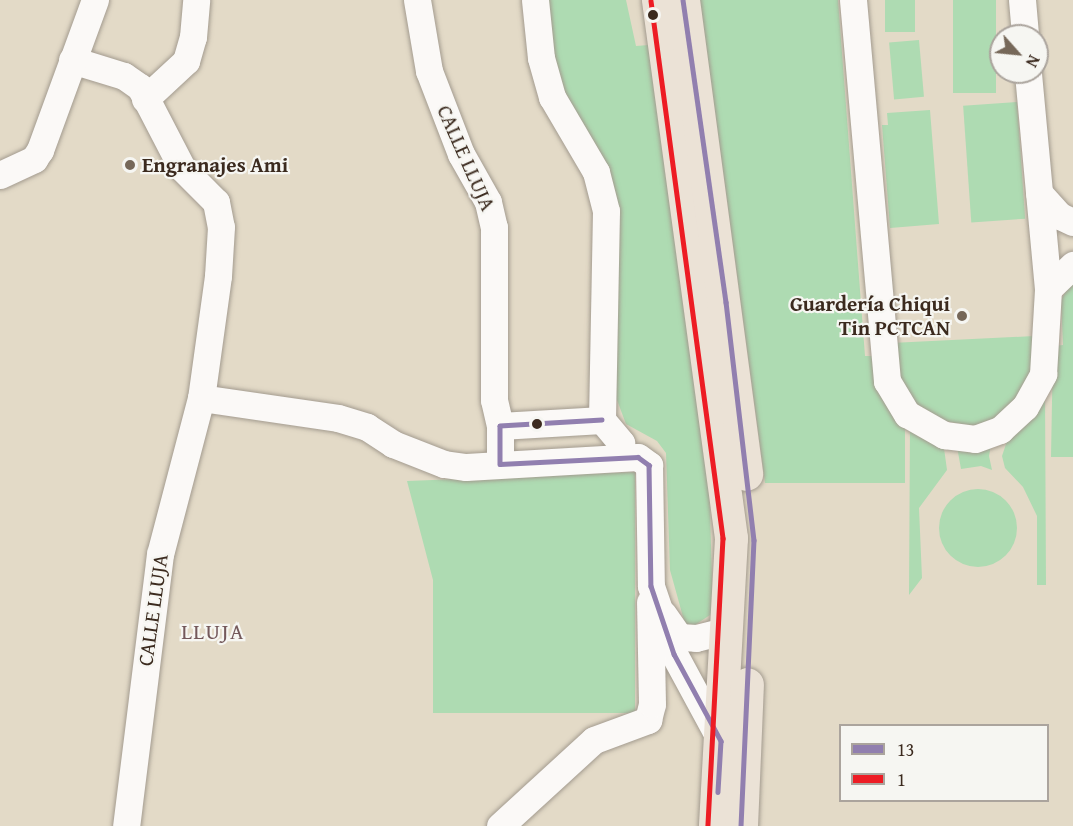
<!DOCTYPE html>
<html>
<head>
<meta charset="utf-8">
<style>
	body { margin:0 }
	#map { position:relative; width:1073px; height:826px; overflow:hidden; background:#e3dac7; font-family:"Gentium Book Plus",serif }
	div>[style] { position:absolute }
	.green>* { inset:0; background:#aedbb2; transform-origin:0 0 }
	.round { border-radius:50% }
	.roads { filter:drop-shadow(0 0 2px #a39b8f) drop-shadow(0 0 2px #a39b8f) }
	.minor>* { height:27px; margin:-13.5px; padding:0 13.5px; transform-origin:13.5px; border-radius:13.5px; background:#fbf9f7 }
	.major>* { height:33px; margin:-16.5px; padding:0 16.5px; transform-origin:16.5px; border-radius:16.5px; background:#ebe2d6 }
	.bus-1>* { height:4.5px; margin:-2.25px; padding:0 2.25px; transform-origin:2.25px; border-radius:2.25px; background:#917faf }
	.bus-2>* { height:4.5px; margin:-2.25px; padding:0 2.25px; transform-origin:2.25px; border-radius:2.25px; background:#ed1c24 }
	.dots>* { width:16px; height:16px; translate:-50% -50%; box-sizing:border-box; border:3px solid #f6f6f2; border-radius:50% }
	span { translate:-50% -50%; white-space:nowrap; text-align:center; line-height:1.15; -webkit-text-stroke:4.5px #f6f6f2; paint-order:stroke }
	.street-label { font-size:21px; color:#3b2a1e }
	.poi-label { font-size:21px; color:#3b2a1e; font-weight:700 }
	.left { translate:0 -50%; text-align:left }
	.right { translate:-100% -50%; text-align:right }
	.neighbourhood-label { font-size:22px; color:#74595b; letter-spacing:1.5px }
	.legend { position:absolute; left:839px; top:724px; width:210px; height:78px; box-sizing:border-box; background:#f6f6f2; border:2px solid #aba49d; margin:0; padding:8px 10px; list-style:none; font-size:18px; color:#3b2a1e }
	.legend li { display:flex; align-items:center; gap:12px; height:30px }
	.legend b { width:30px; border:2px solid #aba49d }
	.north { position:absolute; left:989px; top:24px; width:60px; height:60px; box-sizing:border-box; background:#f6f6f2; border:2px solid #aba49d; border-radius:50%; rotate:117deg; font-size:16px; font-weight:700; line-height:24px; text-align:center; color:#3b2a1e }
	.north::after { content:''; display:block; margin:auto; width:21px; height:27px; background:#766859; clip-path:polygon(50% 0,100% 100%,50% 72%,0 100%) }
</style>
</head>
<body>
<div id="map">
	<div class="green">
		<div style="clip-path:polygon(544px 0,626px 0,636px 46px,649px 45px,709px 478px,713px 613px,695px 625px,685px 624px,670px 570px,666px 453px,657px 441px,626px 424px,617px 400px,612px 399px,612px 206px,553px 76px)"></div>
		<div style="clip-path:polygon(700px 0,838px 0,865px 356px,876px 356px,905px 419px,905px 483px,765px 483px)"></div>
		<div style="left:885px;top:0;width:30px;height:32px"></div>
		<div style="left:953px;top:0;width:43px;height:93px"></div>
		<div style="left:919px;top:40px;width:57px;height:30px;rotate:85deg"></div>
		<div style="left:1017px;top:102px;width:117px;height:54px;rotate:86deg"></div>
		<div style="clip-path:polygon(930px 110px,939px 224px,890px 228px,882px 125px,888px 125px,887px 113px)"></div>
		<div style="clip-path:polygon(1073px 278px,1073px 457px,1051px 457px,1053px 346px,1063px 345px,1061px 300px)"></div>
		<div style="clip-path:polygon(1034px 336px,1032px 382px,992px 421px,973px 426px,939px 420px,911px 401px,902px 388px,891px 343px)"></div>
		<div style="clip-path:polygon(1045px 392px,1046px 585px,1037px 585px,1037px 516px,1023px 487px,1005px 468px,1002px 456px,1010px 432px)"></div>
		<div style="clip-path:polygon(910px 424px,944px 448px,947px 470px,919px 508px,922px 578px,909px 595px)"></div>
		<div style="clip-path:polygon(992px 439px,989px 456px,992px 470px,981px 466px,961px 469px,956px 441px)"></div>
		<div style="clip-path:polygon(635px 472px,635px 713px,433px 713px,433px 580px,407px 481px)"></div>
		<div class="round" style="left:939px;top:489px;width:78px;height:78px"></div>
	</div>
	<div class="roads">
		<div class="minor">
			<div style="left:417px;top:0;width:72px;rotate:80.4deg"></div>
			<div style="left:429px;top:71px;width:89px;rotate:68.9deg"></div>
			<div style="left:461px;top:154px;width:55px;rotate:60.6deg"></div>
			<div style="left:488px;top:202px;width:26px;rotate:77deg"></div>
			<div style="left:494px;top:227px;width:173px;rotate:90deg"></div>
			<div style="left:494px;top:400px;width:27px;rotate:77deg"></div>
			<div style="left:500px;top:426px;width:38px;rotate:90deg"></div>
			<div style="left:535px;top:0;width:58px;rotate:84.1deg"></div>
			<div style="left:541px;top:58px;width:41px;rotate:74.2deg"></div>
			<div style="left:552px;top:97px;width:87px;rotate:59.6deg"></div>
			<div style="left:596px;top:172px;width:40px;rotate:75.6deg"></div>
			<div style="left:606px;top:211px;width:209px;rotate:91.1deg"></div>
			<div style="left:602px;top:420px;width:30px;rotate:50deg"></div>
			<div style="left:621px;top:443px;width:14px;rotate:86deg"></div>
			<div style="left:853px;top:0;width:383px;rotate:84.9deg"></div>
			<div style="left:887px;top:381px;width:39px;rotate:59deg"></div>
			<div style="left:907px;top:414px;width:43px;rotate:29.6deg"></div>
			<div style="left:944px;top:435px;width:31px;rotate:7deg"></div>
			<div style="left:975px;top:439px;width:27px;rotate:-20deg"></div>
			<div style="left:1000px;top:430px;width:34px;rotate:-43deg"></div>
			<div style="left:1025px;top:407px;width:38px;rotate:-61deg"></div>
			<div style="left:1043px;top:374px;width:85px;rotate:-86.6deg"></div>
			<div style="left:1048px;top:289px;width:218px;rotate:-95.3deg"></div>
			<div style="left:1022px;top:0;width:36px;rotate:85deg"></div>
			<div style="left:72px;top:60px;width:54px;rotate:17.1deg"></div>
			<div style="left:124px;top:76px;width:19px;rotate:35deg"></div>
			<div style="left:140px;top:87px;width:91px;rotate:62.6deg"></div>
			<div style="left:182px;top:168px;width:48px;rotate:45deg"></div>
			<div style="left:216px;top:202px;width:25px;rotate:79deg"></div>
			<div style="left:221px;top:227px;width:49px;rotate:93.5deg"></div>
			<div style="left:218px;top:276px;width:123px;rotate:97.9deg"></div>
			<div style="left:201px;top:398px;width:161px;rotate:104.7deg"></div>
			<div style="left:160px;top:554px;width:274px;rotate:97.1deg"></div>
			<div style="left:145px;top:99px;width:56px;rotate:-42.8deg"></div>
			<div style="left:186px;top:61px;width:25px;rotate:-74deg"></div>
			<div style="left:193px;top:37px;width:37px;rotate:-85deg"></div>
			<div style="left:0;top:175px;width:38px;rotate:-25deg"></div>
			<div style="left:34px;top:159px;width:11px;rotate:-56deg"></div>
			<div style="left:40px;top:150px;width:160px;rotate:-69.9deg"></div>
			<div style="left:1039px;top:193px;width:31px;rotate:48deg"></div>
			<div style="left:1060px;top:216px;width:14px;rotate:25deg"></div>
			<div style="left:1048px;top:289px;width:35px;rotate:-44deg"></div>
			<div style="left:201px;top:398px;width:138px;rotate:8.3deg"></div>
			<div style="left:338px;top:418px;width:30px;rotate:17deg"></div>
			<div style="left:367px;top:427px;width:31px;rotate:33deg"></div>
			<div style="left:393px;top:444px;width:55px;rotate:21.4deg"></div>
			<div style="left:444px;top:464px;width:22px;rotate:8deg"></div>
			<div style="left:466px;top:467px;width:172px;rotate:-3.3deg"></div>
			<div style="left:638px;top:457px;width:14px;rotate:36deg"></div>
			<div style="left:649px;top:465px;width:121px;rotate:89.1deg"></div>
			<div style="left:651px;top:586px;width:72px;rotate:71.3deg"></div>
			<div style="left:674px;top:654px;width:99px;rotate:61.6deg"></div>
			<div style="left:500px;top:426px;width:102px;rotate:-3.4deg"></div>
			<div style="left:663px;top:614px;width:28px;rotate:55deg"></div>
			<div style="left:679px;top:637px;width:17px;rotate:3deg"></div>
			<div style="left:696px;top:638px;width:33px;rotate:-14deg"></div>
			<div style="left:500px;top:826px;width:127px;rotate:-42.5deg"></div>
			<div style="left:594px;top:740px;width:58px;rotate:-20.3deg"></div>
			<div style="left:648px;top:720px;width:16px;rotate:-76deg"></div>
			<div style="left:652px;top:704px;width:102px;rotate:-91.1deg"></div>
		</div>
		<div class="major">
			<div style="left:658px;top:0;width:543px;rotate:82.27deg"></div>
			<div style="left:731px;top:538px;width:288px;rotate:93.2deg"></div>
			<div style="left:683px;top:0;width:478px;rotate:82.4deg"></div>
			<div style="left:741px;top:826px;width:142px;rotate:-87.6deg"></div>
		</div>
	</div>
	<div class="bus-1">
		<div style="left:683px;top:0;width:305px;rotate:81.9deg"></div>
		<div style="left:726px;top:302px;width:240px;rotate:83.3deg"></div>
		<div style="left:754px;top:540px;width:286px;rotate:92.6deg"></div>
		<div style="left:602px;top:420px;width:102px;rotate:176.6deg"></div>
		<div style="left:500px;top:426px;width:38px;rotate:90deg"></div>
		<div style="left:500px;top:464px;width:138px;rotate:-2.9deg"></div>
		<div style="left:638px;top:457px;width:14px;rotate:36deg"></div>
		<div style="left:649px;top:465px;width:121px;rotate:89.1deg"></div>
		<div style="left:651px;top:586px;width:72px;rotate:71.3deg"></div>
		<div style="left:674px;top:654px;width:99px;rotate:61.6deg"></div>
		<div style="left:721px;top:741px;width:51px;rotate:93.4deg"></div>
	</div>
	<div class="bus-2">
		<div style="left:651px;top:1px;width:542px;rotate:82.36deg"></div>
		<div style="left:723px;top:538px;width:288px;rotate:93deg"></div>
	</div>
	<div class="dots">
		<div style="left:653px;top:15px;background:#3b2a1e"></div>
		<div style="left:130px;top:165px;background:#766859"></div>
		<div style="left:962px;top:316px;background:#766859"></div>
		<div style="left:537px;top:424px;background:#3b2a1e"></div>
	</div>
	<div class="street-label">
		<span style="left:466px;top:158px;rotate:66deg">CALLE LLUJA</span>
		<span style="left:153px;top:610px;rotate:-82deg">CALLE LLUJA</span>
	</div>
	<div class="poi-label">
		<span class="left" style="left:142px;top:165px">Engranajes Ami</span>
		<span class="right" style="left:950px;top:316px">Guardería Chiqui<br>Tin PCTCAN</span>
	</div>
	<div class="neighbourhood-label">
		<span style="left:213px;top:632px">LLUJA</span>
	</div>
	<ul class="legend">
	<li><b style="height:8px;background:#917faf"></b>13</li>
	<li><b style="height:8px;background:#ed1c24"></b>1</li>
	</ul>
	<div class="north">N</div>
</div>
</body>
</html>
